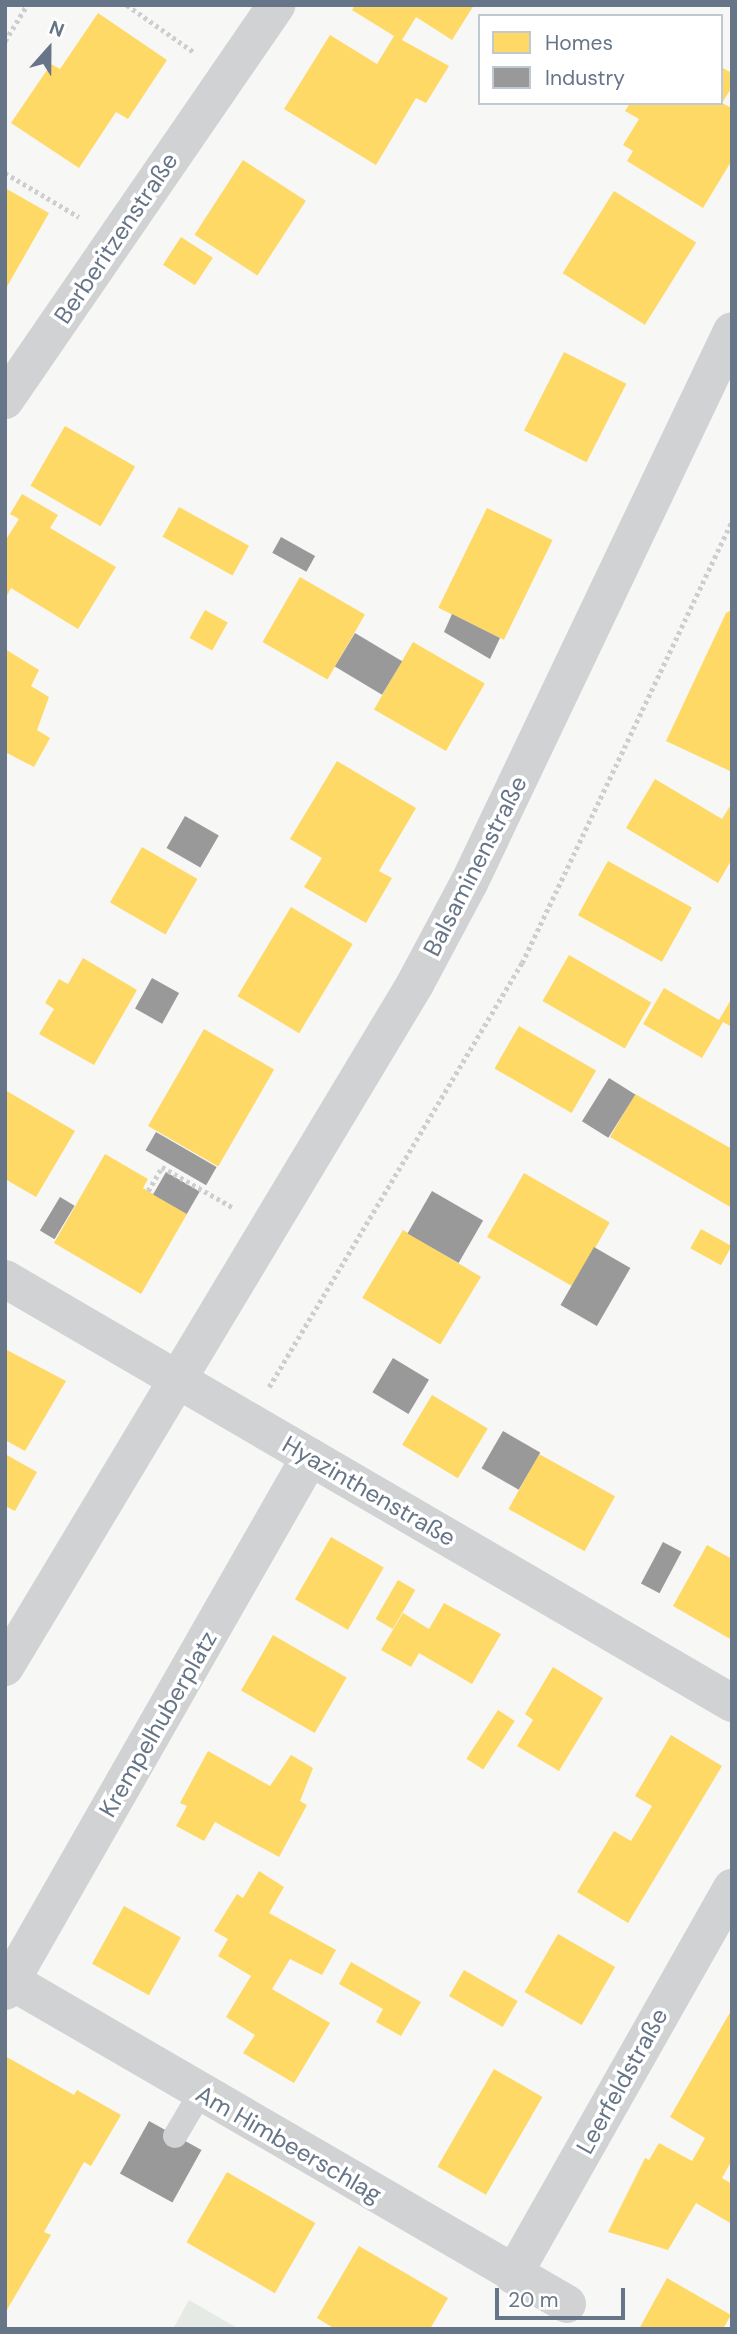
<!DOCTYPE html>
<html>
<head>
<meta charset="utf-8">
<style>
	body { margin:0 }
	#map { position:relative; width:737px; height:2334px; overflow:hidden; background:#f7f7f6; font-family:"DM Sans",sans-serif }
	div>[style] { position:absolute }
	.green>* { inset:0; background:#e6eae4 }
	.homes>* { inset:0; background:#ffd966; transform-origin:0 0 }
	.industry>* { inset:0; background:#999; transform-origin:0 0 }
	.path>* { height:4.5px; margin-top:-2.25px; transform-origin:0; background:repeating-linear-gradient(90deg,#cdced0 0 3.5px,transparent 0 7px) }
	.lane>* { height:24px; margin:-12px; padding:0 12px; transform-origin:12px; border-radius:12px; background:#d1d2d3 }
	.street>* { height:38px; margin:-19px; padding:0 19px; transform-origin:19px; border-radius:19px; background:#d1d2d3 }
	span { translate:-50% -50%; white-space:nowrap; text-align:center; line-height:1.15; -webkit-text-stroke:7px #fff; paint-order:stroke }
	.street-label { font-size:24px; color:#667587 }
	.frame { position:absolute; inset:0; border:7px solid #667587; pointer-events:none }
	.legend { position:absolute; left:478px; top:14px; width:245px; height:91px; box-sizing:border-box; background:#fff; border:2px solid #c2c8cf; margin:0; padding:9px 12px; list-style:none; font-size:21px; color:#667587 }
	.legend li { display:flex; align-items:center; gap:14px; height:35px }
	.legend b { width:35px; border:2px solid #c2c8cf }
	.north { position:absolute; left:14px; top:14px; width:70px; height:70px; -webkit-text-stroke:5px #fff; paint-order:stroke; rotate:21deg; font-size:19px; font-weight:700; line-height:28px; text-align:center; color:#667587 }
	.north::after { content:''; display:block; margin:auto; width:24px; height:32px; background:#667587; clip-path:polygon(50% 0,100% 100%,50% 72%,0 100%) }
	.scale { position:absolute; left:495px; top:2288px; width:130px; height:32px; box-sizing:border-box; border:4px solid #667587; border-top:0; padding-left:9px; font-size:21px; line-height:24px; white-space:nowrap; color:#667587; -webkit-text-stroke:5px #fff; paint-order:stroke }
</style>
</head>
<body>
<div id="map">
	<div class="green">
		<div style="clip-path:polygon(189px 2300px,239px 2329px,173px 2329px)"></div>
	</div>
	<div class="homes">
		<div style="clip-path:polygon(355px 5px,474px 5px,452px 40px,416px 17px,402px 40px,449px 66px,426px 103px,416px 98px,376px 165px,284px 109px,330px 35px,377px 64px,394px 36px,352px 10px)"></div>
		<div style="clip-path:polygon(98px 13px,167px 60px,128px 119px,116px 112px,79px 168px,11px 123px,51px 64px,60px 69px)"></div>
		<div style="clip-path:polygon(721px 67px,732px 73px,732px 87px,722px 103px,732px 108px,732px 160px,703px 208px,627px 161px,633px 151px,623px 145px,639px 119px,625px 111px,630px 103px,721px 103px)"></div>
		<div style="left:243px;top:160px;width:75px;height:89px;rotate:33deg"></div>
		<div style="clip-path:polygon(5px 188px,49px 213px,5px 290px)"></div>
		<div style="left:614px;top:191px;width:97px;height:97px;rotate:32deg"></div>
		<div style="left:181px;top:237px;width:38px;height:33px;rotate:33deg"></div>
		<div style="left:564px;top:352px;width:70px;height:88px;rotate:27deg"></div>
		<div style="left:65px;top:426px;width:81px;height:69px;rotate:30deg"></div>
		<div style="clip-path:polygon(22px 494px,58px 515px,50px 528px,116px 567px,78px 629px,11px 588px,5px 599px,5px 541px,19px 519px,10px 514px)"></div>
		<div style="left:179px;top:507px;width:80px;height:34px;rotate:29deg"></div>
		<div style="left:487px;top:508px;width:73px;height:111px;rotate:26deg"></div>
		<div style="left:300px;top:577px;width:75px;height:75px;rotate:30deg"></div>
		<div style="left:205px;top:610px;width:26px;height:32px;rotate:29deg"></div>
		<div style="clip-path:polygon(732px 610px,732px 772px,666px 741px,726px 613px)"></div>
		<div style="left:413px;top:642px;width:83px;height:78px;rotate:30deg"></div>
		<div style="clip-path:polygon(5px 649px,39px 670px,31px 686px,49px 697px,37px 730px,50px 738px,34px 767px,5px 752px)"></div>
		<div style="clip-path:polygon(337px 761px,416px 808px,379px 871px,392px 878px,366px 923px,304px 887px,322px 858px,290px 839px)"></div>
		<div style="clip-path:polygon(655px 779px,722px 819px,732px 803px,732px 859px,718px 883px,626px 828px)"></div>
		<div style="left:142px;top:847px;width:64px;height:64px;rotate:30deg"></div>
		<div style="left:608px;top:861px;width:96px;height:62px;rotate:29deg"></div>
		<div style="left:291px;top:907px;width:72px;height:104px;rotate:31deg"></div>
		<div style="left:569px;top:955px;width:95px;height:53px;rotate:30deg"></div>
		<div style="clip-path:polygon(83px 958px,137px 990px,94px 1065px,39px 1034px,54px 1009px,45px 1003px,59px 979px,68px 984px)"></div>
		<div style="clip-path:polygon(664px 988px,719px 1020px,732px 998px,732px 1027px,723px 1022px,702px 1058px,643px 1024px)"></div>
		<div style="left:519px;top:1026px;width:89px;height:49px;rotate:30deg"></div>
		<div style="left:204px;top:1029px;width:81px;height:112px;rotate:30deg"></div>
		<div style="clip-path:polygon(5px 1090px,75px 1131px,36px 1197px,5px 1179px)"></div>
		<div style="clip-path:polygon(635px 1094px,732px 1149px,732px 1208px,610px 1137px)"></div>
		<div style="clip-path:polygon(105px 1154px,148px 1179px,143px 1188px,187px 1214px,141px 1294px,54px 1243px)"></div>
		<div style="left:524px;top:1173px;width:99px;height:74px;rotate:30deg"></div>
		<div style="left:701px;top:1229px;width:35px;height:22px;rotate:29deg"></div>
		<div style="left:403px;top:1230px;width:91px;height:79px;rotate:31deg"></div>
		<div style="clip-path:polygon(5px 1349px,66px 1381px,25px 1451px,5px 1440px)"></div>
		<div style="left:432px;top:1395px;width:65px;height:58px;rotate:31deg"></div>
		<div style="clip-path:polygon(5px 1454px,37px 1472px,15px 1511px,5px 1506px)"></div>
		<div style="left:539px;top:1454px;width:87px;height:63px;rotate:29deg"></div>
		<div style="left:331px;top:1537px;width:61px;height:72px;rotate:30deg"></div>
		<div style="clip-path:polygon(707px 1545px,732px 1559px,732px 1640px,673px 1606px)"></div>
		<div style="left:398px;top:1580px;width:20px;height:45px;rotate:30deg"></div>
		<div style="clip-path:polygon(444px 1603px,501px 1634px,472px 1684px,419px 1653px,411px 1667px,381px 1650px,403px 1613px,429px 1629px)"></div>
		<div style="left:273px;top:1635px;width:85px;height:64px;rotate:30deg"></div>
		<div style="clip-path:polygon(553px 1667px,603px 1698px,559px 1771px,517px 1746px,533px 1720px,525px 1714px)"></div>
		<div style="left:498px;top:1710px;width:20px;height:58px;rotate:33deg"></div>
		<div style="clip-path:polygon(671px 1735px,722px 1766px,628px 1923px,577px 1892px,614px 1831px,631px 1841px,652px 1806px,635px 1796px)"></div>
		<div style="clip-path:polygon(208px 1751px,270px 1786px,291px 1755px,313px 1768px,300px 1801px,307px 1805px,279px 1857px,215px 1822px,204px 1841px,176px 1826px,187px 1806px,180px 1803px)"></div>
		<div style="clip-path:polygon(259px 1871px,284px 1887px,269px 1913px,336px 1950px,322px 1975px,290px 1959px,272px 1989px,330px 2023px,294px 2083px,243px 2053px,255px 2035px,226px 2017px,251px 1976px,218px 1956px,228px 1939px,214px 1931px,237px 1894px,243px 1898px)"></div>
		<div style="left:124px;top:1906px;width:65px;height:66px;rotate:29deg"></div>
		<div style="left:558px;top:1934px;width:66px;height:67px;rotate:30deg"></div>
		<div style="clip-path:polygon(351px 1962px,421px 2002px,401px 2036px,376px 2022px,383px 2009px,339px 1984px)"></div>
		<div style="left:464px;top:1970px;width:62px;height:30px;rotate:30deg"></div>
		<div style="clip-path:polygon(732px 2009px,732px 2160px,722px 2178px,732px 2184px,732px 2224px,696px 2203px,668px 2250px,608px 2232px,645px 2158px,649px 2160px,659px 2143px,692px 2161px,705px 2138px,670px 2117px)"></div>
		<div style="clip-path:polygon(5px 2056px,74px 2095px,77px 2090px,121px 2115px,91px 2166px,84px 2162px,44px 2232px,51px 2235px,5px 2313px)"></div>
		<div style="left:494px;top:2069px;width:56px;height:113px;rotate:30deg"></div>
		<div style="left:227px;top:2172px;width:102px;height:81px;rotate:30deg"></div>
		<div style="clip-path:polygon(359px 2246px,448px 2298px,430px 2329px,335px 2329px,317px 2318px)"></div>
		<div style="clip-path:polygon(667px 2278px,731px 2315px,723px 2329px,639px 2329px)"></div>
	</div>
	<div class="industry">
		<div style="left:281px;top:537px;width:39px;height:18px;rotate:29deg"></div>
		<div style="clip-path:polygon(452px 614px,500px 638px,490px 659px,444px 632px)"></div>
		<div style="left:355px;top:633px;width:55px;height:39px;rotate:31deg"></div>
		<div style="left:185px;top:816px;width:39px;height:37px;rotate:30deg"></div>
		<div style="left:152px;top:978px;width:31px;height:35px;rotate:29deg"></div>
		<div style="left:609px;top:1078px;width:31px;height:51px;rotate:32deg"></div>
		<div style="left:156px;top:1132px;width:70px;height:21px;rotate:30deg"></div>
		<div style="left:166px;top:1172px;width:39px;height:26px;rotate:30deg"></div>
		<div style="left:432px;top:1191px;width:59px;height:49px;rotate:30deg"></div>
		<div style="left:60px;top:1197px;width:17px;height:39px;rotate:31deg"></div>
		<div style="left:594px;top:1247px;width:42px;height:67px;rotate:30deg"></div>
		<div style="left:393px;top:1358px;width:42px;height:40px;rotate:31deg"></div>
		<div style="left:503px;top:1431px;width:43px;height:43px;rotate:30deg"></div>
		<div style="left:663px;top:1542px;width:21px;height:47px;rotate:28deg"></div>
		<div style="left:149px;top:2121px;width:60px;height:60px;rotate:29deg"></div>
	</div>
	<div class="path">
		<div style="left:127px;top:5px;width:83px;rotate:35.2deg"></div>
		<div style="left:5px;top:41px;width:42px;rotate:-58.6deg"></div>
		<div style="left:5px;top:173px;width:86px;rotate:30.7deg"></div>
		<div style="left:148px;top:1191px;width:28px;rotate:-60deg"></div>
		<div style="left:162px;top:1167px;width:83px;rotate:29.7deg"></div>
		<div style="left:269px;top:1387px;width:494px;rotate:-59.2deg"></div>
		<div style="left:522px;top:963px;width:490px;rotate:-64.6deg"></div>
	</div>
	<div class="lane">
		<div style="left:175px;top:2136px;width:51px;rotate:-59.4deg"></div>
	</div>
	<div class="street">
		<div style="left:5px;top:400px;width:479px;rotate:-55.5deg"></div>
		<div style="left:5px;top:1279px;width:842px;rotate:30.25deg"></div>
		<div style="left:5px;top:1667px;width:797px;rotate:-59.02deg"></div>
		<div style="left:415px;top:984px;width:115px;rotate:-61.9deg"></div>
		<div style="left:469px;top:883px;width:611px;rotate:-64.52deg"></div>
		<div style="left:11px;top:1981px;width:643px;rotate:30.15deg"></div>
		<div style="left:5px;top:1991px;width:615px;rotate:-60.27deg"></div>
		<div style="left:513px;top:2275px;width:445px;rotate:-60.5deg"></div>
	</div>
	<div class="street-label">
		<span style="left:116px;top:238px;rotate:-56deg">Berberitzenstraße</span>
		<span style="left:475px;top:866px;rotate:-63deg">Balsaminenstraße</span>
		<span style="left:369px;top:1491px;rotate:30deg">Hyazinthenstraße</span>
		<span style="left:158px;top:1724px;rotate:-60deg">Krempelhuberplatz</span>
		<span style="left:622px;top:2081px;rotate:-61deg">Leerfeldstraße</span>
		<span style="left:289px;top:2144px;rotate:30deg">Am Himbeerschlag</span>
	</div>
	<div class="frame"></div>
	<ul class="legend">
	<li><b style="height:19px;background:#ffd966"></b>Homes</li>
	<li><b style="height:19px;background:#999"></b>Industry</li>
	</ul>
	<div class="north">N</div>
	<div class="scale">20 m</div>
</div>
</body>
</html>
